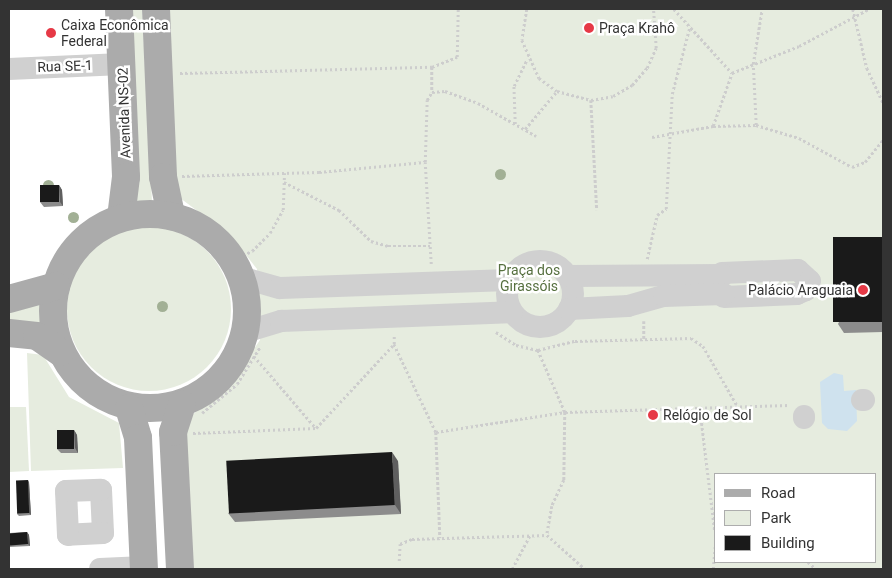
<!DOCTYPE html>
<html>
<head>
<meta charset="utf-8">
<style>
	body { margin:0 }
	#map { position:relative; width:892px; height:578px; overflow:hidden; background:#fff; font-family:Roboto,sans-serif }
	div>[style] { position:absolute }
	.green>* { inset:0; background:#e6ecdf }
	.round { border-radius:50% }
	.water>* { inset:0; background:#cfe2ee }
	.path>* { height:2.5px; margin-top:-1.25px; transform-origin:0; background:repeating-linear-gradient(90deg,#cdcdcd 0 2.5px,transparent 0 5px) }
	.minor>* { height:22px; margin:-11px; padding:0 11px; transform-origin:11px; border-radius:11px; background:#d0d0d0 }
	.minor>.ring { margin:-11px; padding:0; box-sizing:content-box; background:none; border:22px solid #d0d0d0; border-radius:50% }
	.major>* { height:28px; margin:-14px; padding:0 14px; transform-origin:14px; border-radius:14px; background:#ababab }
	.major>.ring { margin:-14px; padding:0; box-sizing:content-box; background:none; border:28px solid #ababab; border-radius:50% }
	.trees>* { width:11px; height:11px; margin:-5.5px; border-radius:50%; background:#a2b095 }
	.wall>* { inset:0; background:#8c8c8c }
	.shaded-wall>* { inset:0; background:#5f5f5f }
	.building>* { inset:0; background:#1a1a1a; transform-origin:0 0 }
	.dots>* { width:14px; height:14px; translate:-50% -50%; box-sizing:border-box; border:2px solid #fff; border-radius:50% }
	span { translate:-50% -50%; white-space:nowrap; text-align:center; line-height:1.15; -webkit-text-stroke:5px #fff; paint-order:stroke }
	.poi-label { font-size:14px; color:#333 }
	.left { translate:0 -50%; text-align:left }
	.right { translate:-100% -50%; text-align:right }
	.street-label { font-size:14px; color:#333 }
	.park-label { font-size:14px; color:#56703f }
	.frame { position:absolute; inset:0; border:10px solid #333; pointer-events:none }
	.legend { position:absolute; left:714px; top:473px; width:162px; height:90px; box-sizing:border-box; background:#fff; border:1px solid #adadad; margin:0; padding:6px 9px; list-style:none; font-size:15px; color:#333 }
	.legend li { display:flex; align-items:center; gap:10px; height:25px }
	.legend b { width:25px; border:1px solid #adadad }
</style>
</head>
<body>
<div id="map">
	<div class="green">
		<div style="clip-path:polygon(131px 9px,142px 9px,152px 201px,135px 201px)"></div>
		<div style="clip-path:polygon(evenodd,165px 9px,883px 9px,883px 569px,189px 569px,184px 438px,192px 415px,230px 384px,260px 340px,259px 293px,257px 269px,231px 236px,176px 195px,165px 9px,716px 474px,876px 474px,876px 562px,716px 562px,716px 474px)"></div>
		<div class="round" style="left:67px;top:227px;width:164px;height:164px"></div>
		<div style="clip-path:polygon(40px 304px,40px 325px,9px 322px,9px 311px)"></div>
		<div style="clip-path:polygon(27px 353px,43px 355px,69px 397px,119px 423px,123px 468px,31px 471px)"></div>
		<div style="clip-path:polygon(9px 407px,26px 407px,29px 471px,9px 472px)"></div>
	</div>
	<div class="water">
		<div style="clip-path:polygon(834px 373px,843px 375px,844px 391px,856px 390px,857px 421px,847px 431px,828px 429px,822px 423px,820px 382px)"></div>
	</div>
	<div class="path">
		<div style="left:527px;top:9px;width:31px;rotate:99deg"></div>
		<div style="left:522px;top:40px;width:42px;rotate:65.9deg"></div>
		<div style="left:539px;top:78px;width:22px;rotate:36deg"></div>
		<div style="left:557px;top:91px;width:35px;rotate:15deg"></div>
		<div style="left:591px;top:100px;width:22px;rotate:-10deg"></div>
		<div style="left:613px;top:96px;width:22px;rotate:-30deg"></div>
		<div style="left:632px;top:85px;width:23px;rotate:-49deg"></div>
		<div style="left:647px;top:68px;width:22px;rotate:-66deg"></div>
		<div style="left:656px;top:48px;width:39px;rotate:-94deg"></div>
		<div style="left:674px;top:9px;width:86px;rotate:47.8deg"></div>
		<div style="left:853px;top:9px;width:61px;rotate:76.7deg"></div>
		<div style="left:867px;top:68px;width:38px;rotate:65deg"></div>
		<div style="left:432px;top:67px;width:25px;rotate:90deg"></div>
		<div style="left:180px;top:73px;width:252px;rotate:-1.4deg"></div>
		<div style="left:432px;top:67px;width:27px;rotate:-22deg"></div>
		<div style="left:457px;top:57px;width:48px;rotate:-88.8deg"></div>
		<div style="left:591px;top:100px;width:110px;rotate:86.9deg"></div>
		<div style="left:515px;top:124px;width:38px;rotate:-92deg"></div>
		<div style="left:514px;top:86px;width:30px;rotate:-64deg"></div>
		<div style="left:756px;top:125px;width:61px;rotate:-92.8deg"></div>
		<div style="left:753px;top:64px;width:56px;rotate:-80.7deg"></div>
		<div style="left:713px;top:126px;width:43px;rotate:-1.3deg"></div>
		<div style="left:756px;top:125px;width:45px;rotate:16.8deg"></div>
		<div style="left:799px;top:138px;width:60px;rotate:28.7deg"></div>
		<div style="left:852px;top:167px;width:14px;rotate:-21deg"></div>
		<div style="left:865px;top:162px;width:28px;rotate:-51deg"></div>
		<div style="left:525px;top:129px;width:50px;rotate:-49.9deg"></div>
		<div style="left:652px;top:137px;width:62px;rotate:-10.2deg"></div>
		<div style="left:713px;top:126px;width:56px;rotate:-70.3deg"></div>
		<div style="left:732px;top:73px;width:72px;rotate:-21.9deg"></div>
		<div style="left:799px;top:46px;width:79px;rotate:-27.9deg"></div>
		<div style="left:182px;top:176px;width:137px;rotate:-1.7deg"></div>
		<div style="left:319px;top:172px;width:106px;rotate:-5.4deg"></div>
		<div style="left:284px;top:182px;width:62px;rotate:27deg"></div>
		<div style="left:339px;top:210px;width:45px;rotate:44.1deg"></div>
		<div style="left:371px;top:241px;width:18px;rotate:16deg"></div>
		<div style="left:388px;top:246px;width:42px"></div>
		<div style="left:647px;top:259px;width:45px;rotate:-77.2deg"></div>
		<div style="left:657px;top:215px;width:11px;rotate:-34deg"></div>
		<div style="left:666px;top:209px;width:115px;rotate:-87deg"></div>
		<div style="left:672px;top:94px;width:70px;rotate:-75.2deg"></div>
		<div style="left:234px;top:260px;width:20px;rotate:-27deg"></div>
		<div style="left:252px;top:251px;width:25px;rotate:-45deg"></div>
		<div style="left:270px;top:233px;width:26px;rotate:-61deg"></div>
		<div style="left:283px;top:210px;width:37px;rotate:-88deg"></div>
		<div style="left:431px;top:264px;width:102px;rotate:-93.4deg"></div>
		<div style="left:425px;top:162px;width:62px;rotate:-88.2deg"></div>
		<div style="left:427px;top:100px;width:9px;rotate:-58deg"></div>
		<div style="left:432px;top:92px;width:13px;rotate:-4deg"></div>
		<div style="left:445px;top:91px;width:35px;rotate:20deg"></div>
		<div style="left:478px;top:103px;width:67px;rotate:29.6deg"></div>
		<div style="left:644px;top:321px;width:18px;rotate:90deg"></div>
		<div style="left:496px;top:332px;width:24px;rotate:33deg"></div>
		<div style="left:516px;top:345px;width:23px;rotate:13deg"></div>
		<div style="left:538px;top:350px;width:38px;rotate:-14deg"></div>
		<div style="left:575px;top:341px;width:116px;rotate:-1.5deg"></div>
		<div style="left:691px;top:338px;width:14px;rotate:34deg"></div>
		<div style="left:703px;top:346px;width:70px;rotate:60.2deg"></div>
		<div style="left:394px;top:344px;width:98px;rotate:64.5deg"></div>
		<div style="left:436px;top:432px;width:106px;rotate:87.8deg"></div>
		<div style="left:538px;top:350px;width:68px;rotate:66.5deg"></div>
		<div style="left:565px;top:412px;width:225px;rotate:-1.8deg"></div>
		<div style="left:254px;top:356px;width:95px;rotate:49.3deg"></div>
		<div style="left:700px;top:408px;width:125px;rotate:83.1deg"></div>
		<div style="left:202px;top:413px;width:45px;rotate:-39.6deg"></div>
		<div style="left:237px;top:384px;width:44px;rotate:-58.1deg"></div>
		<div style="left:436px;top:432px;width:131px;rotate:-8.8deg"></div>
		<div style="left:565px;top:412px;width:68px;rotate:90.8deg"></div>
		<div style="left:564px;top:480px;width:29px;rotate:115deg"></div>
		<div style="left:552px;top:506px;width:29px;rotate:100deg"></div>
		<div style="left:547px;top:535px;width:51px;rotate:41.8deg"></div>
		<div style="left:193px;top:433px;width:123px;rotate:-2.3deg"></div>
		<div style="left:316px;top:428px;width:115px;rotate:-47.1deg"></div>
		<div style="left:394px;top:344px;width:9px;rotate:-90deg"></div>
		<div style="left:399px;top:561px;width:17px;rotate:-87deg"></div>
		<div style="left:400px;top:544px;width:13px;rotate:-23deg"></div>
		<div style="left:412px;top:539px;width:135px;rotate:-1.7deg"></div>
		<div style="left:808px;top:562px;width:11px;rotate:41deg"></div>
		<div style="left:512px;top:569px;width:38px;rotate:-62deg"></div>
		<div style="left:713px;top:569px;width:38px;rotate:-85deg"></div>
	</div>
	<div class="minor">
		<div style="left:9px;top:69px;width:113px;rotate:-2.5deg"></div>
		<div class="ring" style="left:507px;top:261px;width:44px;height:44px"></div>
		<div style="left:722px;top:273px;width:76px;rotate:-2.3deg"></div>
		<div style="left:798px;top:270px;width:16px;rotate:43deg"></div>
		<div style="left:810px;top:281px;width:10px;rotate:114deg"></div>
		<div style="left:806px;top:290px;width:10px;rotate:156deg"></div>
		<div style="left:797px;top:294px;width:73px;rotate:177.6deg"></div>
		<div style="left:568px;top:276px;width:155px;rotate:-0.4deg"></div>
		<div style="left:244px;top:278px;width:37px;rotate:16deg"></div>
		<div style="left:280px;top:288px;width:229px;rotate:-2deg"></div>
		<div style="left:569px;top:309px;width:59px;rotate:-2.9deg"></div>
		<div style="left:628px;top:306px;width:37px;rotate:-16deg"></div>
		<div style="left:664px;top:296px;width:60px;rotate:-1.9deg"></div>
		<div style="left:245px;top:332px;width:38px;rotate:-17deg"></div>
		<div style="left:281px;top:321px;width:231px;rotate:-2.2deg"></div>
		<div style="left:862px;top:400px;width:2px"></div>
		<div style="left:804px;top:416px;width:2px;rotate:90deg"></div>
		<div style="left:101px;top:490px;width:43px;rotate:87.3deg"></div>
		<div style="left:103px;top:533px;width:35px;rotate:177deg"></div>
		<div style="left:68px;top:535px;width:44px;rotate:-92.6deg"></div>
		<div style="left:66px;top:491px;width:35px;rotate:-2deg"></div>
		<div style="left:100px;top:569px;width:44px;rotate:-2.6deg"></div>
	</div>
	<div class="major">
		<div style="left:119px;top:9px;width:168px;rotate:87.6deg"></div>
		<div style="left:126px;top:177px;width:41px;rotate:97deg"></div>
		<div style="left:156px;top:9px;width:168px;rotate:87.6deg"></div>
		<div style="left:163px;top:177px;width:40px;rotate:78deg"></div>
		<div class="ring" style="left:53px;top:214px;width:166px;height:166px"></div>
		<div style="left:9px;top:299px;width:49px;rotate:-15.5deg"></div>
		<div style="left:9px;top:333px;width:28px;rotate:6deg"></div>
		<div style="left:37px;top:336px;width:28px;rotate:35deg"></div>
		<div style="left:129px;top:408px;width:31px;rotate:73deg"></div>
		<div style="left:138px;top:438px;width:131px;rotate:87.4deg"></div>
		<div style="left:180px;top:569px;width:137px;rotate:-92.9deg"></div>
		<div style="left:173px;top:432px;width:29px;rotate:-72deg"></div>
	</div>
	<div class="trees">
		<div style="left:500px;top:174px"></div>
		<div style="left:48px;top:185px"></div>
		<div style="left:73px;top:217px"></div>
		<div style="left:162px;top:306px"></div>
	</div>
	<div class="wall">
		<div style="clip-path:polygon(59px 185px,62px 190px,63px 206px,44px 207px,40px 202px)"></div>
		<div style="clip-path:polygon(883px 237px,883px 332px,844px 333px,838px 324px)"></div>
		<div style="clip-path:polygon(74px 430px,77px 435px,78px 453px,61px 453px,57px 449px)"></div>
		<div style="clip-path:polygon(398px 461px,401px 514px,235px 522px,228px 513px)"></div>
		<div style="clip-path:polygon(29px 482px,31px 515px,19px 516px,17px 514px)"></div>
		<div style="clip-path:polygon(27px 532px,29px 535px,30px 546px,9px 547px,9px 533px)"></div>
	</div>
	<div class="shaded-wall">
		<div style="clip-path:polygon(59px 185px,62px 190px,63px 206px,60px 202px)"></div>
		<div style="clip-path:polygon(74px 430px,77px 435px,78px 453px,75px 448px)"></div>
		<div style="clip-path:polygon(392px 452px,398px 461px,401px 514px,395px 505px)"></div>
		<div style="clip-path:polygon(28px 480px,29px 482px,31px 515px,29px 513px)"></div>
		<div style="clip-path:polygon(27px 532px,29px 535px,30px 546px,28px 544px)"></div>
	</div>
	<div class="building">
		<div style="left:40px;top:185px;width:19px;height:17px"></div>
		<div style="left:883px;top:237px;width:85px;height:50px;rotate:90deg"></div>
		<div style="left:57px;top:430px;width:17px;height:19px"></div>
		<div style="left:392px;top:452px;width:53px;height:166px;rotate:87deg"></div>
		<div style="left:28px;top:480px;width:33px;height:12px;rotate:88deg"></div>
		<div style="left:27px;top:532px;width:12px;height:18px;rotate:85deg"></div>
	</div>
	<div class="dots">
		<div style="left:589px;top:28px;background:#e63946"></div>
		<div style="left:51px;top:33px;background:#e63946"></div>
		<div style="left:863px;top:290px;background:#e63946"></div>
		<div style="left:653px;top:415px;background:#e63946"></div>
	</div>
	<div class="poi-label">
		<span class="left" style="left:61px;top:33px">Caixa Econômica<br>Federal</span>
		<span class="left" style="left:599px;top:28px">Praça Krahô</span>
		<span class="right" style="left:853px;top:290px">Palácio Araguaia</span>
		<span class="left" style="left:663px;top:415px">Relógio de Sol</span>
	</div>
	<div class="street-label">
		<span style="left:65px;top:66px;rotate:-2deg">Rua SE-1</span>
		<span style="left:124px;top:113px;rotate:-92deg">Avenida NS-02</span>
	</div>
	<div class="park-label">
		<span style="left:529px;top:278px">Praça dos<br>Girassóis</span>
	</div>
	<div class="frame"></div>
	<ul class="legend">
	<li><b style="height:6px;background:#ababab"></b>Road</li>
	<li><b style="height:14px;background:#e6ecdf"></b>Park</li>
	<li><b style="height:14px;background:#1a1a1a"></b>Building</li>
	</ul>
</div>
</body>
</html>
